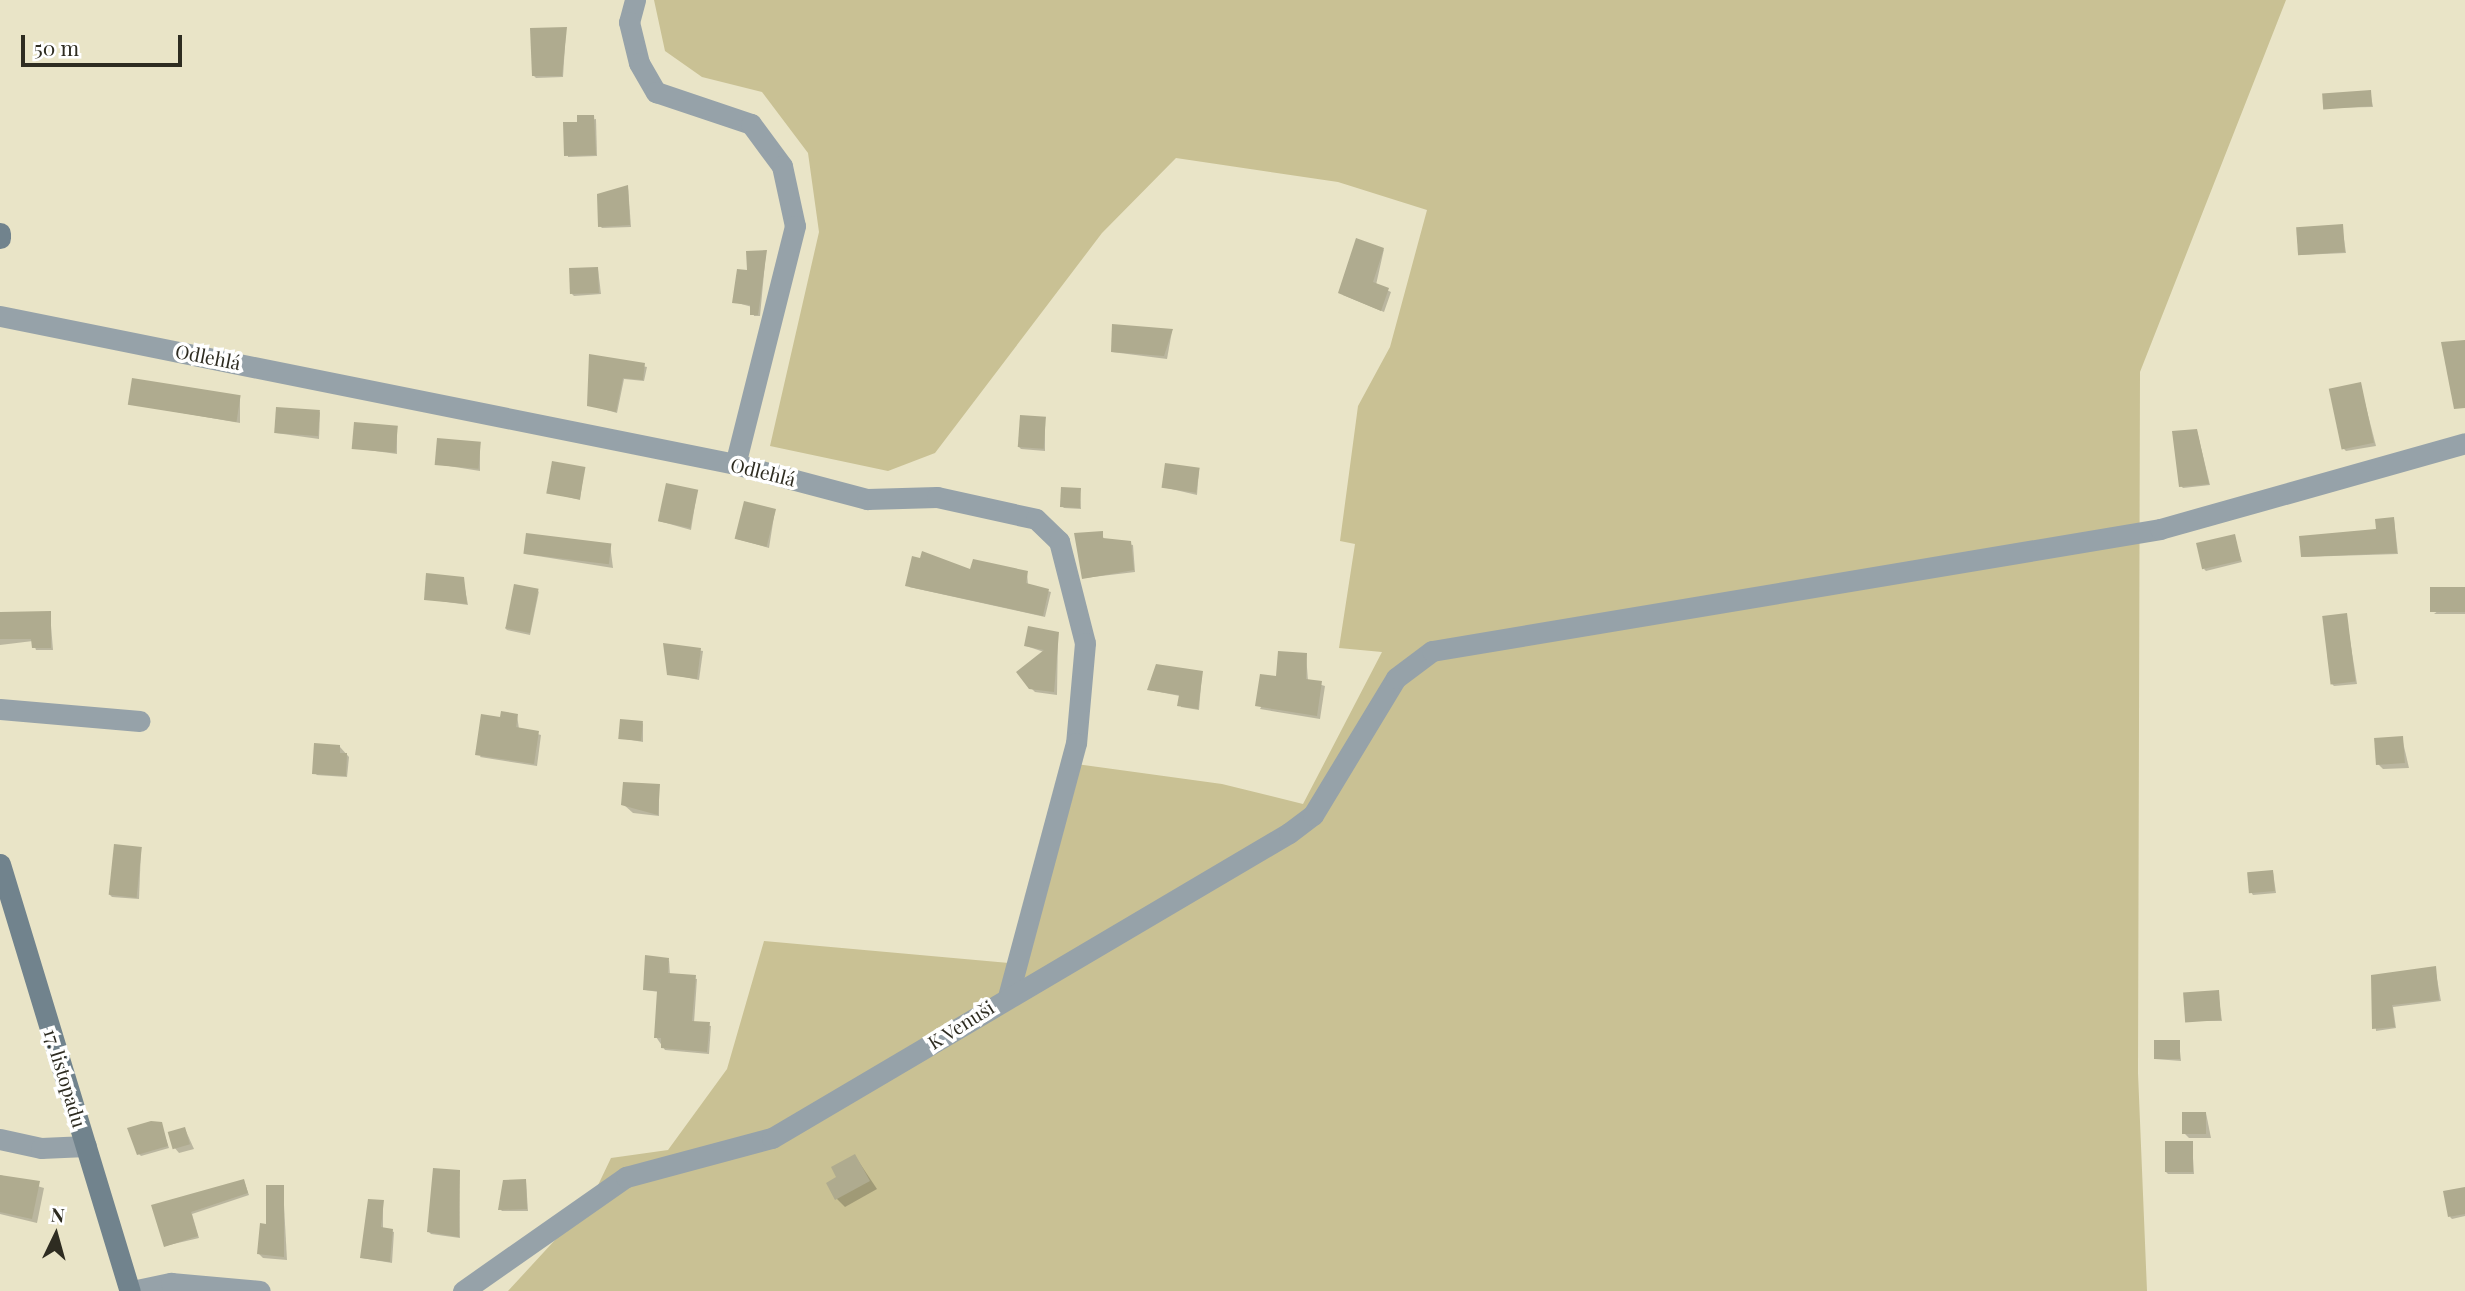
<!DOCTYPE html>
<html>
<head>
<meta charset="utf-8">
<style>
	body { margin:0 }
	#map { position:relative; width:2465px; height:1291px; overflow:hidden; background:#e9e4c7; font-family:"Playfair Display",serif }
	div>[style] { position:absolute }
	.green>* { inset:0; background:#c9c194 }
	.shadow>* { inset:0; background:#0003 }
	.building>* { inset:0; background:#afab8f; transform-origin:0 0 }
	.street>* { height:21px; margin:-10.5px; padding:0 10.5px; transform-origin:10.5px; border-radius:10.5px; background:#96a2a9 }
	.secondary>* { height:21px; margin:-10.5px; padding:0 10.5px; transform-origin:10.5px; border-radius:10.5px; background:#71838d }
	span { translate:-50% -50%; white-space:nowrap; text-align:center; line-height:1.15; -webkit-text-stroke:7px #fff; paint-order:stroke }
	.street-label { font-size:19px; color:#2e2c21 }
	.north { position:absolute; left:21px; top:1200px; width:70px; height:70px; -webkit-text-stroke:5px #fff; paint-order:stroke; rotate:5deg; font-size:19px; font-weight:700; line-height:28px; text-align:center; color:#2e2c21 }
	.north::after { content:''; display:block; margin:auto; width:24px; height:32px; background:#2e2c21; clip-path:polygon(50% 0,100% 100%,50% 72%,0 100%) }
	.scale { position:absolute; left:21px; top:35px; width:161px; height:32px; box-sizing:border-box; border:4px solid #2e2c21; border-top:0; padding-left:9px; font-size:21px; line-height:24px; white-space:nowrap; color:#2e2c21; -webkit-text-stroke:5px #fff; paint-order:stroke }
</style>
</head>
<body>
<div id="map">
	<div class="green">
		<div style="clip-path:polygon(654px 0,2286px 0,2140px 372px,2138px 1073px,2147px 1291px,508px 1291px,590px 1202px,611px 1158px,668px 1150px,727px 1069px,764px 941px,1009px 963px,1069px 763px,1222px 784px,1303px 804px,1382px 652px,1339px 648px,1355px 544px,1340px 541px,1358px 406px,1390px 347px,1427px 210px,1338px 182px,1176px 158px,1102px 233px,935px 453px,888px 471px,770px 446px,819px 232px,808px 153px,762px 92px,702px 77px,665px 51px)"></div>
	</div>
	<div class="shadow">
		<div style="clip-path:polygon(566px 29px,563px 77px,536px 78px,534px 76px)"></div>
		<div style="clip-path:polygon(2370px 91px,2373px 107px,2325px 108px)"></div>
		<div style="clip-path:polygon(596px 119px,597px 156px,568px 157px,565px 124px)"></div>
		<div style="clip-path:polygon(628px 187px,631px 227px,602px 228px,600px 226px)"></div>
		<div style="clip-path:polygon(2342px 226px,2346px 253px,2300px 255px)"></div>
		<div style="clip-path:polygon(1384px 249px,1376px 285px,1391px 292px,1384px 312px,1343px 295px)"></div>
		<div style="clip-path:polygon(766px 252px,760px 316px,754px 316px,752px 307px,734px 302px)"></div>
		<div style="clip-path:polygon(598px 269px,601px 294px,574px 296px,572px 294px)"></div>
		<div style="clip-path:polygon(1172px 331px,1167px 359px,1112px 352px)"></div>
		<div style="clip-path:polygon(591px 356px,647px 367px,644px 381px,624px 379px,617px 413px,589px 405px)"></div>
		<div style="clip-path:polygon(2360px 384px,2376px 446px,2346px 451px,2343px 448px)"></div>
		<div style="clip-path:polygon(240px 397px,240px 423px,131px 404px)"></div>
		<div style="clip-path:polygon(320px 412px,319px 439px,276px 433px)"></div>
		<div style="clip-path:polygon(1045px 419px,1045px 451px,1021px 449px,1019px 447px)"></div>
		<div style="clip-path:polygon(397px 428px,397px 454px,353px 448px)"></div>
		<div style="clip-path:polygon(2197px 431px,2210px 485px,2183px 488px,2181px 486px)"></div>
		<div style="clip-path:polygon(480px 444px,480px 471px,436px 464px)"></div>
		<div style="clip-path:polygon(584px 469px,580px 500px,548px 492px)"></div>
		<div style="clip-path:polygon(1199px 470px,1197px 495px,1163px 487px)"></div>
		<div style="clip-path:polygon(1080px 490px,1081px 509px,1064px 508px,1062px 506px)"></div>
		<div style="clip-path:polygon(697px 492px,691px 530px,659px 521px)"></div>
		<div style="clip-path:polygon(775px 510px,769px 548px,737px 539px)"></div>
		<div style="clip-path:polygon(2394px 519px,2398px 554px,2302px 557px,2377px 531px)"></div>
		<div style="clip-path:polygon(1102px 533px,1104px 540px,1133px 545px,1135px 572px,1084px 578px)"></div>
		<div style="clip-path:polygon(2234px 536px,2242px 562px,2206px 571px,2204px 569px)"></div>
		<div style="clip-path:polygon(610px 544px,613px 568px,525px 554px)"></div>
		<div style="clip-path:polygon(921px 560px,972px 572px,1027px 573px,1028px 585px,1051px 592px,1045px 617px,909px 587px)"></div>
		<div style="clip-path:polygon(463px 578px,468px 605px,426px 599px)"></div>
		<div style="clip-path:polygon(2465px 589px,2465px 614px,2434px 614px)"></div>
		<div style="clip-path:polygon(539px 591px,530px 635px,507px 630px,505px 628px)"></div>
		<div style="clip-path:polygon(0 612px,50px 613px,53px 650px,36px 650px,33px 641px,0 645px)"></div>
		<div style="clip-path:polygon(2346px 615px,2357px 684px,2334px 686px,2331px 683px)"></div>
		<div style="clip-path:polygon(1058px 633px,1057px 695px,1035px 692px,1031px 688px,1044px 652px,1026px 646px)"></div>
		<div style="clip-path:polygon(665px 645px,703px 651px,699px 680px,669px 674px)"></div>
		<div style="clip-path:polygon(1306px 654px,1308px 681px,1325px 686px,1320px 719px,1260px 709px,1278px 678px)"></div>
		<div style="clip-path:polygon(1202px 673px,1199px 710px,1181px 707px,1180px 696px,1149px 690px)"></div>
		<div style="clip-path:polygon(517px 715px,519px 729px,541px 735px,537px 766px,480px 757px,501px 719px)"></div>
		<div style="clip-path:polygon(643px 723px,643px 742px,620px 738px)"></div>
		<div style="clip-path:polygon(2402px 738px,2409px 768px,2383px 769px,2378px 764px)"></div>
		<div style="clip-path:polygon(340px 747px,349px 757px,347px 777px,316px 775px)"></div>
		<div style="clip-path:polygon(659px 786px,659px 816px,633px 813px,623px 804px)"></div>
		<div style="clip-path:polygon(141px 849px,139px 899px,112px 897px,110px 895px)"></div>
		<div style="clip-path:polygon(2273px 872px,2276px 893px,2253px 895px,2251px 892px)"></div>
		<div style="clip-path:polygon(669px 960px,670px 975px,697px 979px,694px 1023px,711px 1026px,709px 1054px,665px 1050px,656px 1037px,659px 992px,645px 990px)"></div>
		<div style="clip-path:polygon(2435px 968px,2441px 1001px,2393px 1007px,2396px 1028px,2376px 1031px,2373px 976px)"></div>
		<div style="clip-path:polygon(2218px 992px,2222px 1021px,2186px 1021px)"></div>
		<div style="clip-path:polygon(2179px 1042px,2181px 1061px,2155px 1059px)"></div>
		<div style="clip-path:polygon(2206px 1113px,2211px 1138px,2189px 1138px,2184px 1133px)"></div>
		<div style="clip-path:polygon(161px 1124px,169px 1148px,141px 1156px,139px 1154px)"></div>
		<div style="clip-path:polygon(185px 1129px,194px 1149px,179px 1153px,174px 1147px)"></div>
		<div style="clip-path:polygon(2192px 1143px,2194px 1174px,2168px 1174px,2166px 1172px)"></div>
		<div style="clip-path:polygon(855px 1156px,877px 1189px,845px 1207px,837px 1199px,838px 1178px)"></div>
		<div style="clip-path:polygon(459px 1172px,460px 1238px,431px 1234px,429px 1232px)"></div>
		<div style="clip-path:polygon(0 1175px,44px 1188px,37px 1223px,0 1214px)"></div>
		<div style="clip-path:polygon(244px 1181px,249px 1195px,192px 1214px,199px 1238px,165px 1246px,153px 1206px)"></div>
		<div style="clip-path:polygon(526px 1181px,528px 1211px,502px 1211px,500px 1209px)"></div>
		<div style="clip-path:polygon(283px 1187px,287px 1260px,263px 1258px,259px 1254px)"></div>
		<div style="clip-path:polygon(2465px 1189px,2465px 1216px,2452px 1219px,2450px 1217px)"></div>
		<div style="clip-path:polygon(383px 1202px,383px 1229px,394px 1232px,392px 1263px,362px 1258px)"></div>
	</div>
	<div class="building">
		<div style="clip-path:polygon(567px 27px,562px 76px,532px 76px,530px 28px)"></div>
		<div style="left:2371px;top:90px;width:16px;height:49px;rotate:86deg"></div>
		<div style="clip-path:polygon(577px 115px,594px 115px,596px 155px,564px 156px,563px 122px,577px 122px)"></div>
		<div style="clip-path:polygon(628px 185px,630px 225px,598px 227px,597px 194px)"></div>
		<div style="left:2343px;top:224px;width:28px;height:47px;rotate:86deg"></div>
		<div style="clip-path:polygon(1356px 238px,1384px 248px,1373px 282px,1389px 288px,1381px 311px,1338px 293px)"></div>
		<div style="clip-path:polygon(767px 250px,758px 315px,750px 315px,750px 305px,732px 303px,737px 269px,747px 270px,746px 251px)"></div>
		<div style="left:598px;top:267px;width:26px;height:29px;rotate:88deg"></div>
		<div style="clip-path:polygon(1112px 324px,1173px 329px,1164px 356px,1111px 352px)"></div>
		<div style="clip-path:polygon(2465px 340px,2465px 408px,2454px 409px,2441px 342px)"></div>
		<div style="clip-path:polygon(589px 354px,645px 363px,643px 380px,623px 378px,616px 412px,587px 406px)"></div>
		<div style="left:132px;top:378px;width:110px;height:27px;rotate:9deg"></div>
		<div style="left:2361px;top:382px;width:62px;height:33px;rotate:78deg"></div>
		<div style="left:276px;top:407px;width:44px;height:26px;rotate:4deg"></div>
		<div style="left:1020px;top:415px;width:26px;height:32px;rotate:4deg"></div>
		<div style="left:354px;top:422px;width:44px;height:27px;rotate:5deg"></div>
		<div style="clip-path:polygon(2197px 429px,2209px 484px,2179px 487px,2172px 431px)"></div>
		<div style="left:437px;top:438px;width:44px;height:27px;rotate:5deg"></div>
		<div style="left:552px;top:461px;width:34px;height:33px;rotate:10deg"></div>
		<div style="left:1165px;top:463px;width:35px;height:25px;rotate:8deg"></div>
		<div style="left:666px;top:483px;width:33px;height:39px;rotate:12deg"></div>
		<div style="left:1061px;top:487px;width:20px;height:20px;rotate:3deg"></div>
		<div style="left:744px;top:501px;width:33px;height:39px;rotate:14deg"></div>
		<div style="clip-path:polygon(2394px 517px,2397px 553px,2301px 557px,2299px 536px,2376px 529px,2375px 519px)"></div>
		<div style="clip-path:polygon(1103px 531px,1103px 538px,1131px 541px,1134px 570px,1082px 579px,1074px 533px)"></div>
		<div style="left:526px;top:533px;width:86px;height:21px;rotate:7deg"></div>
		<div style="left:2235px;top:534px;width:27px;height:40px;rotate:77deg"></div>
		<div style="clip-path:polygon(922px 551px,970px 569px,973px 559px,1028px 571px,1026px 583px,1049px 589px,1043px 616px,905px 586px,912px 556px,920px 558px)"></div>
		<div style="clip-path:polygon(426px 573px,464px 577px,467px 604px,424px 600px)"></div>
		<div style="left:514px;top:584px;width:25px;height:45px;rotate:11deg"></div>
		<div style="left:2465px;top:587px;width:25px;height:35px;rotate:90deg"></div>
		<div style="clip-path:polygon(51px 611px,51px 648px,32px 648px,31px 639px,0 639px,0 612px)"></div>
		<div style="left:2347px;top:613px;width:69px;height:25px;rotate:83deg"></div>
		<div style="clip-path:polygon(1028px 626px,1059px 632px,1054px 692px,1029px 689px,1016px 672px,1044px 650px,1024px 646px)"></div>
		<div style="clip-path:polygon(663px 643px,701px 648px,697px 679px,667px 675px)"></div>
		<div style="clip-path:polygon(1278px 651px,1307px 653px,1306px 679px,1322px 681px,1317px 716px,1255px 706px,1260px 674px,1276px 676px)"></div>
		<div style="clip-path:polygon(1156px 664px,1203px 671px,1198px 709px,1177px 706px,1179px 695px,1147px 690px)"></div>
		<div style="clip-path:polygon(501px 711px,518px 714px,516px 727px,539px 731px,534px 764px,475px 755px,481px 714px,500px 717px)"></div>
		<div style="left:620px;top:719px;width:23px;height:20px;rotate:5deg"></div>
		<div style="left:2403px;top:736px;width:27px;height:29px;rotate:86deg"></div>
		<div style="clip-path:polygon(314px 743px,340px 745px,340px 753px,347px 753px,346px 776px,312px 774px)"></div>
		<div style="clip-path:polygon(623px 782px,660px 784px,658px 815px,621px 805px)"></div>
		<div style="left:114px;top:844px;width:28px;height:51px;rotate:6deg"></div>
		<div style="left:2273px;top:870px;width:21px;height:26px;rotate:85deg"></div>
		<div style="clip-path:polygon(645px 955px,669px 958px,668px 973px,696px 975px,692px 1021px,710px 1022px,707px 1052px,661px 1048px,661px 1038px,654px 1038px,657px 991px,643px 990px)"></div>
		<div style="clip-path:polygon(2436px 966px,2439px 1000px,2392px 1005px,2395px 1027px,2372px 1029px,2371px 975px)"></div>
		<div style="left:2219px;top:990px;width:30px;height:36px;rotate:86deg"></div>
		<div style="left:2154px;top:1040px;width:26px;height:19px"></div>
		<div style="left:2182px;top:1112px;width:24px;height:22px"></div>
		<div style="clip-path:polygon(151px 1121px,162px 1122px,168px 1146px,137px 1155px,127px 1128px)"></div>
		<div style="left:185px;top:1127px;width:18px;height:18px;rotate:74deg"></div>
		<div style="left:2165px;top:1141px;width:28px;height:31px"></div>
		<div style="clip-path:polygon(855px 1154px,870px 1181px,835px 1200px,826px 1183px,836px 1177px,831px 1167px)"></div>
		<div style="clip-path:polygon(433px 1168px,460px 1170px,459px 1237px,427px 1232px)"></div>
		<div style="clip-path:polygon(0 1175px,40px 1181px,32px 1219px,0 1212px)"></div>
		<div style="clip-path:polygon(244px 1179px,248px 1193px,191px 1212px,198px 1236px,164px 1247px,151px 1205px)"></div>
		<div style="clip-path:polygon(526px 1179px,527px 1209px,498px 1210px,503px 1180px)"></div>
		<div style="clip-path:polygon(266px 1185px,284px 1185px,284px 1257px,257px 1254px,260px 1223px,266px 1224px)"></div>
		<div style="clip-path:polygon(2465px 1187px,2465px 1214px,2448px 1217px,2443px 1191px)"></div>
		<div style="clip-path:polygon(368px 1199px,384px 1200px,381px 1227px,393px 1229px,390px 1262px,360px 1258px)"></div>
	</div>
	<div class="street">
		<div style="left:635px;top:0;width:23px;rotate:105deg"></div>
		<div style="left:629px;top:22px;width:42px;rotate:76.3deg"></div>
		<div style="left:639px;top:63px;width:34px;rotate:60deg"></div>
		<div style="left:656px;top:92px;width:100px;rotate:18.6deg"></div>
		<div style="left:751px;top:124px;width:52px;rotate:53.6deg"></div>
		<div style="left:782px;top:166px;width:61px;rotate:77.8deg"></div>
		<div style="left:795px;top:226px;width:245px;rotate:104.1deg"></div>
		<div style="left:0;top:316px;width:750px;rotate:11.38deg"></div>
		<div style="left:735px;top:464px;width:137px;rotate:14.9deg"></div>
		<div style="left:867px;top:499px;width:70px;rotate:-1.6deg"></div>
		<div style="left:937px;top:497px;width:101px;rotate:12.5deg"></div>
		<div style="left:1036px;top:519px;width:32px;rotate:44deg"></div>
		<div style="left:1059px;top:541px;width:105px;rotate:75.7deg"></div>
		<div style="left:1085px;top:643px;width:100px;rotate:95.1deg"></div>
		<div style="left:1076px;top:743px;width:262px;rotate:105deg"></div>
		<div style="left:0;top:709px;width:140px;rotate:4.9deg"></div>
		<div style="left:0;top:1139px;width:42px;rotate:12.4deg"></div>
		<div style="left:41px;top:1148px;width:45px;rotate:-2.5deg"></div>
		<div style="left:132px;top:1291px;width:40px;rotate:-12deg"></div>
		<div style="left:171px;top:1283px;width:89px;rotate:5.1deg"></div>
		<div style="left:463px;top:1291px;width:199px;rotate:-35deg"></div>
		<div style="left:626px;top:1177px;width:151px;rotate:-15deg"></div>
		<div style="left:772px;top:1138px;width:600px;rotate:-30.54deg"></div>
		<div style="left:1289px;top:833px;width:30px;rotate:-37deg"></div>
		<div style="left:1313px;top:815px;width:160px;rotate:-58.8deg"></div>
		<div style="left:1396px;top:678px;width:45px;rotate:-36.9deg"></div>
		<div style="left:1432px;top:651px;width:738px;rotate:-9.51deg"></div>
		<div style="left:2160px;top:529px;width:317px;rotate:-15.7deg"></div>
	</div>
	<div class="secondary">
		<div style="left:0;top:233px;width:5px;rotate:90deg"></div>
		<div style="left:0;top:864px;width:446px;rotate:73.1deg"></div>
	</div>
	<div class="street-label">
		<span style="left:208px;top:357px;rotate:11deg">Odlehlá</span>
		<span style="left:763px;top:472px;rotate:14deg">Odlehlá</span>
		<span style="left:961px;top:1025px;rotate:-32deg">K Venuši</span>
		<span style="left:65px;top:1078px;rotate:73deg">17. listopadu</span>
	</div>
	<div class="north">N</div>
	<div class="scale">50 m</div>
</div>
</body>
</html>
